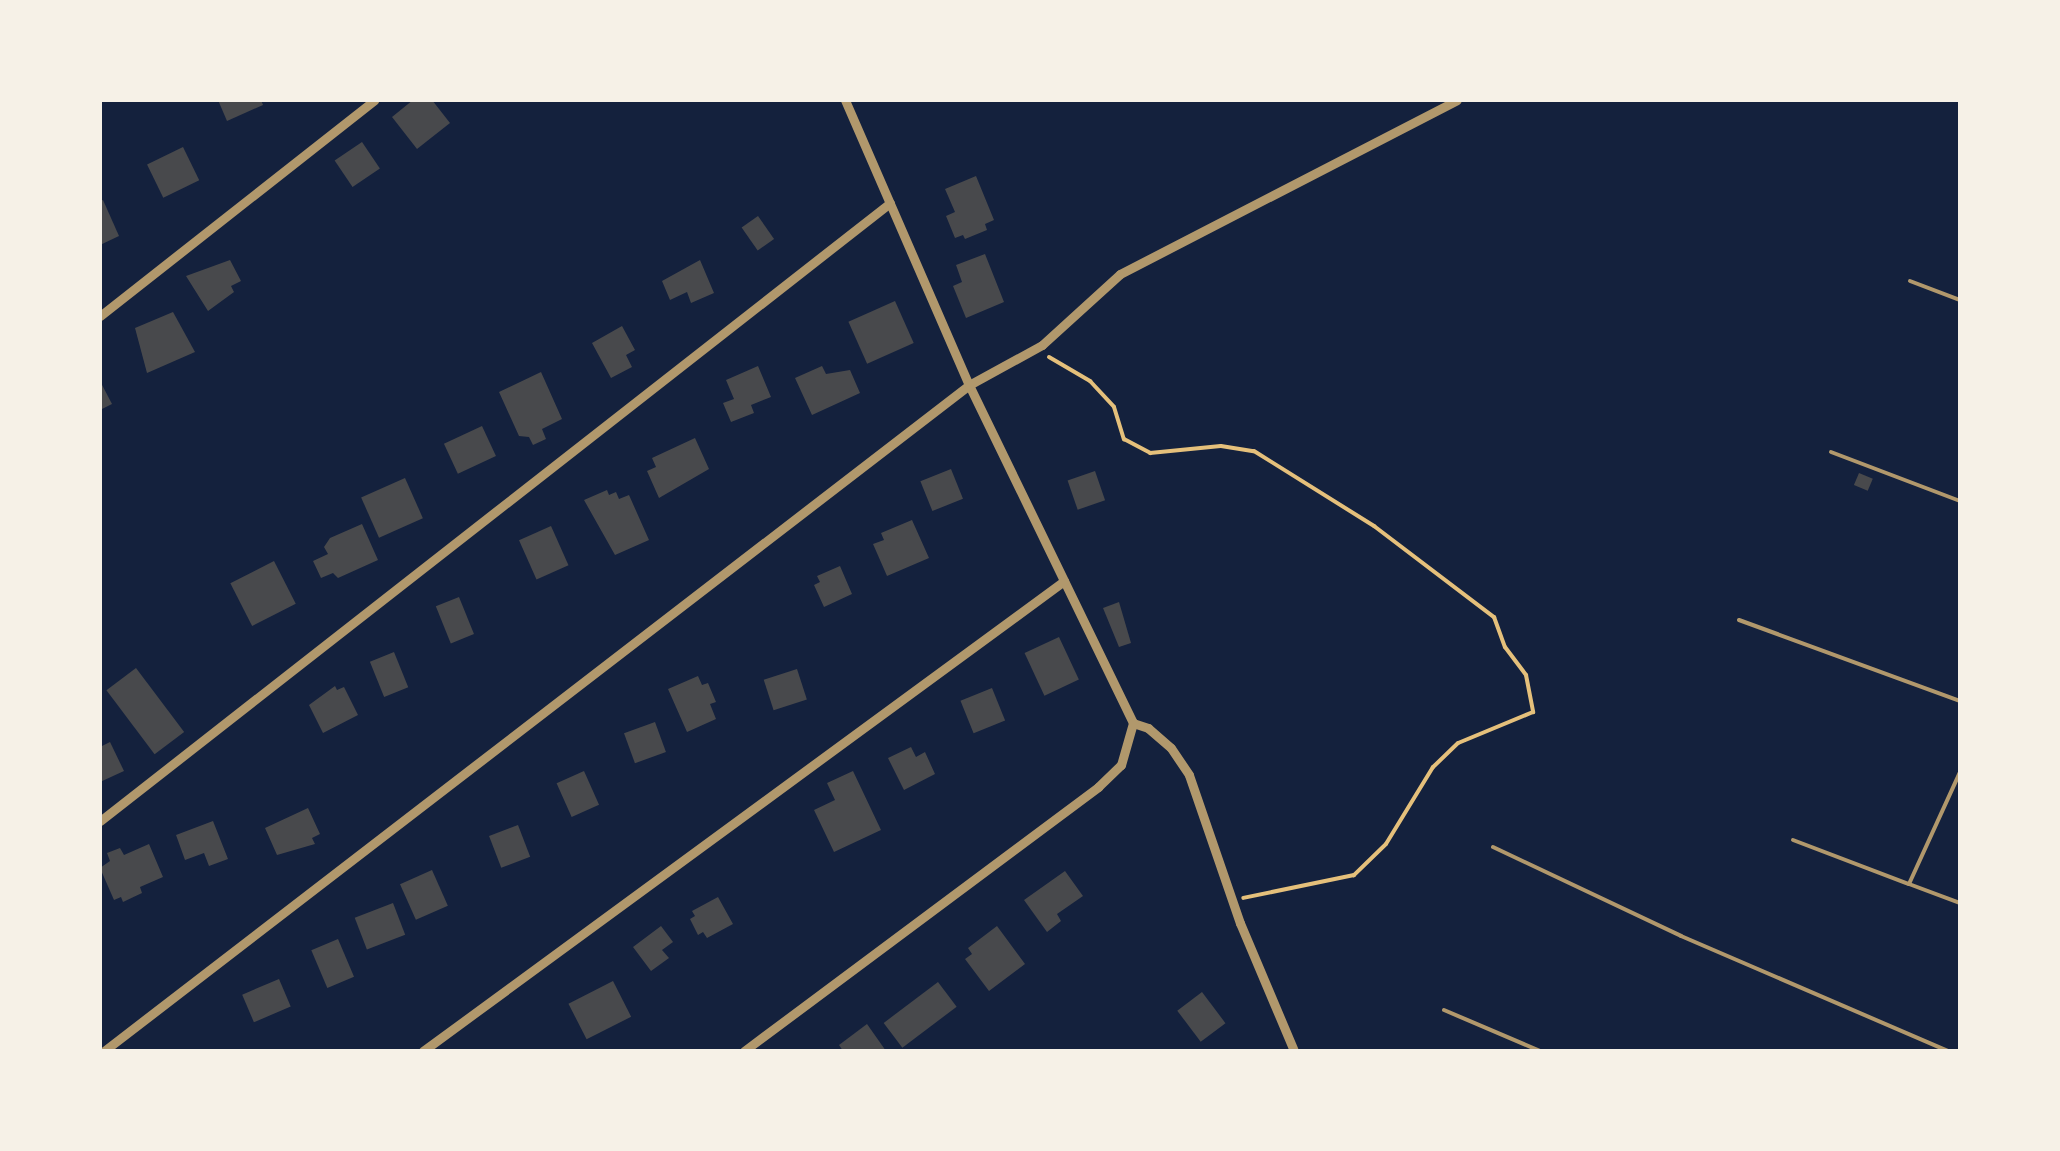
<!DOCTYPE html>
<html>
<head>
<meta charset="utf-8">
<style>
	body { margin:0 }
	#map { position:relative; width:2060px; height:1151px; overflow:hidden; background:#14213d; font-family:"Roboto Condensed",sans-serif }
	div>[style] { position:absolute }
	.building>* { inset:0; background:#48494c; transform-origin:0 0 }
	.path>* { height:4px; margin:-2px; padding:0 2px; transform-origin:2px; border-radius:2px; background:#e5c07b }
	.service>* { height:4px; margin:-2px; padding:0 2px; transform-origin:2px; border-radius:2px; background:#b1986c }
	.minor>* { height:9px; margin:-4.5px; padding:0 4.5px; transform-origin:4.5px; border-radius:4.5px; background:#b1986c }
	span { translate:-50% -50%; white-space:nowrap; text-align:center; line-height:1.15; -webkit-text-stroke:10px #f6f1e7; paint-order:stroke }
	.frame { position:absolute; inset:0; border:102px solid #f6f1e7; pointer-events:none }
</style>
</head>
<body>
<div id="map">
	<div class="building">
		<div style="clip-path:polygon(218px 100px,261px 100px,263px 105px,227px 121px)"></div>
		<div style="clip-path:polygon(413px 100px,432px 100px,450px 123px,417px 149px,392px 117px)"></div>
		<div style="left:362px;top:142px;width:32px;height:33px;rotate:56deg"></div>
		<div style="left:183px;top:147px;width:37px;height:40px;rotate:64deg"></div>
		<div style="clip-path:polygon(976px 176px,994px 220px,985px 224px,987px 230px,965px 239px,963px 235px,955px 238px,946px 216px,955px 212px,945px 189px)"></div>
		<div style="clip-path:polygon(103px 200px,119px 236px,100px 245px,100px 201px)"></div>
		<div style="left:758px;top:216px;width:28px;height:20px;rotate:55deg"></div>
		<div style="clip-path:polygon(985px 254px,1004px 302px,966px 318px,953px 286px,962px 282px,956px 265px)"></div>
		<div style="clip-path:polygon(230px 260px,241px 281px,231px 286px,234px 292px,208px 311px,186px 276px)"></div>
		<div style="clip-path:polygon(700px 260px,714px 293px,691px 303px,687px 292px,670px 300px,662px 281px)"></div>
		<div style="left:895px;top:301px;width:46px;height:51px;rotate:66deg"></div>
		<div style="clip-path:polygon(173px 312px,195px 352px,147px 373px,135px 328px)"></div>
		<div style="clip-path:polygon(622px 326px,635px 350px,626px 355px,632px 367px,611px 378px,592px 343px)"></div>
		<div style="clip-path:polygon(758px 366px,771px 397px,751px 405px,754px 413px,731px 422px,723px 403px,734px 399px,726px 380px)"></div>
		<div style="clip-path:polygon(822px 366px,826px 374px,850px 370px,860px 393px,812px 415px,795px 378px)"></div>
		<div style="clip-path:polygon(541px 372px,562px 419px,542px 429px,546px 439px,533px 445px,529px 437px,519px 436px,499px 392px)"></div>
		<div style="clip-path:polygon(100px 381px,112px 404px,100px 410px)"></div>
		<div style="left:482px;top:426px;width:33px;height:42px;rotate:65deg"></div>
		<div style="clip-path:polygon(695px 438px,709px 469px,659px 498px,647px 471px,656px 467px,652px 458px)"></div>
		<div style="left:951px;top:469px;width:32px;height:33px;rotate:68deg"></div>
		<div style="left:1095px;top:471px;width:31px;height:29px;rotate:71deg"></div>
		<div style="left:1859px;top:473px;width:15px;height:13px;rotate:23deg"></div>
		<div style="left:405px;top:478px;width:44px;height:48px;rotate:66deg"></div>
		<div style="clip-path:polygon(607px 490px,609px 495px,616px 492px,619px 499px,629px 495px,649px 540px,615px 555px,584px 500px)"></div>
		<div style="clip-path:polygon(912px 520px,929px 558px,887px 576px,873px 544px,884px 540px,881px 533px)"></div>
		<div style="clip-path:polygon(362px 524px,378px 560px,338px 578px,333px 573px,321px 578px,313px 561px,328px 554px,324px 547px,330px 538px)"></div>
		<div style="left:551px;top:526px;width:43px;height:35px;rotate:66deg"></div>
		<div style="left:274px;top:561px;width:48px;height:49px;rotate:63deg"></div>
		<div style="clip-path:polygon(840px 566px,852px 594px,824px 607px,814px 585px,820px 582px,817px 576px)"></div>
		<div style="left:459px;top:597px;width:40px;height:25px;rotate:68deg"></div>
		<div style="clip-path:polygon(1119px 602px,1131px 643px,1119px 647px,1103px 608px)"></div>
		<div style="left:1059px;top:637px;width:47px;height:38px;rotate:65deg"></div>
		<div style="left:394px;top:652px;width:38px;height:26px;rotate:68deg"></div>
		<div style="left:136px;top:668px;width:80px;height:37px;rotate:53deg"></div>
		<div style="left:797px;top:669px;width:32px;height:35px;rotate:72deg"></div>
		<div style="clip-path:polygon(698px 676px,702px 685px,708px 683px,716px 702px,710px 704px,716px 719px,687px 732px,668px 689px)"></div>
		<div style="clip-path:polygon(335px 686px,337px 690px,344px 687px,358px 715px,323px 733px,309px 705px)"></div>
		<div style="left:992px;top:688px;width:35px;height:34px;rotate:68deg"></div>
		<div style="left:655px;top:722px;width:32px;height:33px;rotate:70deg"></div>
		<div style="clip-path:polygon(110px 742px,124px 771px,100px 782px,100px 747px)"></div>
		<div style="clip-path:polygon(911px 747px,916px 757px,925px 752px,935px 774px,904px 790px,888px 758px)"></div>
		<div style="left:584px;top:771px;width:37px;height:30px;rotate:66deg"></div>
		<div style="clip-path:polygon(853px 771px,881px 830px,834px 852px,814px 810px,835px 800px,827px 783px)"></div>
		<div style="clip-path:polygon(308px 808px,320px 834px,312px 838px,315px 844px,277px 855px,265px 828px)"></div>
		<div style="clip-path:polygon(213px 821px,228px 859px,209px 866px,204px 853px,185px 860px,176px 835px)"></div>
		<div style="left:518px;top:825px;width:34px;height:31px;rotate:69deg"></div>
		<div style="clip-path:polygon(149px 844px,163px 877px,140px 887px,142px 893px,123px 902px,121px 897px,114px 900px,100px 868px,110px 861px,107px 853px,120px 848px,124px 855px)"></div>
		<div style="left:432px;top:870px;width:39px;height:35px;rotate:66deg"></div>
		<div style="clip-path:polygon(1065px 871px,1083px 896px,1057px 914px,1061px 921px,1047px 932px,1024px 900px)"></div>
		<div style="clip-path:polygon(718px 897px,733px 924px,707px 938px,703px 932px,698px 935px,690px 919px,695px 916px,692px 911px)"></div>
		<div style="left:393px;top:903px;width:34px;height:41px;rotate:69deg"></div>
		<div style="clip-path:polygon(661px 926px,673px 942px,662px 950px,669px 958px,651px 971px,633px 947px)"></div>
		<div style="clip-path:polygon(997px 926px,1025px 964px,989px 991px,965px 959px,972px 954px,968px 948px)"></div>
		<div style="left:338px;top:939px;width:41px;height:29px;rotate:67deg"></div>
		<div style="left:279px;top:979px;width:30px;height:40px;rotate:67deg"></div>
		<div style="left:613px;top:981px;width:40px;height:50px;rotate:63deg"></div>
		<div style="left:938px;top:982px;width:31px;height:68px;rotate:53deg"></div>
		<div style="left:1202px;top:992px;width:39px;height:31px;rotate:53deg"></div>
		<div style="clip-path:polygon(867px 1024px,886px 1051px,843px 1051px,839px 1045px)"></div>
	</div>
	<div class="path">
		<div style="left:1049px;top:357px;width:48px;rotate:30.3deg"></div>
		<div style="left:1090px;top:381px;width:35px;rotate:47deg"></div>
		<div style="left:1114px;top:407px;width:34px;rotate:73deg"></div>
		<div style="left:1124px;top:439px;width:30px;rotate:28deg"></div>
		<div style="left:1150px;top:453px;width:71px;rotate:-5.6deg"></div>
		<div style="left:1221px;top:446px;width:33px;rotate:9deg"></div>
		<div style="left:1254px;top:451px;width:142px;rotate:32deg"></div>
		<div style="left:1374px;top:526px;width:151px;rotate:37.2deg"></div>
		<div style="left:1494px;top:617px;width:32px;rotate:70deg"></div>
		<div style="left:1505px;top:647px;width:35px;rotate:53deg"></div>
		<div style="left:1526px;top:675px;width:38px;rotate:79deg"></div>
		<div style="left:1533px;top:712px;width:81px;rotate:157.5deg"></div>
		<div style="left:1458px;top:743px;width:35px;rotate:136deg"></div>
		<div style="left:1433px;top:767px;width:90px;rotate:121.4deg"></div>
		<div style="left:1386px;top:844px;width:45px;rotate:135.9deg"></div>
		<div style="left:1354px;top:875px;width:113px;rotate:168.3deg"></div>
	</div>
	<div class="service">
		<div style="left:1910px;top:281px;width:53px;rotate:20.8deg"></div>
		<div style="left:1831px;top:452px;width:138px;rotate:20.8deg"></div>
		<div style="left:1739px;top:620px;width:235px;rotate:20.1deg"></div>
		<div style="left:1793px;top:840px;width:124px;rotate:20.8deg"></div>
		<div style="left:1909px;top:884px;width:123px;rotate:-65.5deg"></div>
		<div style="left:1493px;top:847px;width:208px;rotate:25.3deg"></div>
		<div style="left:1681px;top:936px;width:291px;rotate:23.3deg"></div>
		<div style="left:1909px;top:884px;width:54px;rotate:20.4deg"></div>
		<div style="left:1444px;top:1010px;width:104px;rotate:23.1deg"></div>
	</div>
	<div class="minor">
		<div style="left:845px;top:100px;width:311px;rotate:66.5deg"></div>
		<div style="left:969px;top:385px;width:376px;rotate:64.1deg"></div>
		<div style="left:1133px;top:723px;width:16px;rotate:18deg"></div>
		<div style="left:1148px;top:728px;width:30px;rotate:41deg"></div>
		<div style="left:1171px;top:748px;width:32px;rotate:56deg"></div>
		<div style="left:1189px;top:775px;width:157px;rotate:71deg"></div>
		<div style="left:1240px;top:923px;width:139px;rotate:67.1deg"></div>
		<div style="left:100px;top:316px;width:349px;rotate:-38.2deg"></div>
		<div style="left:100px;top:821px;width:1003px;rotate:-38.04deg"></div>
		<div style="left:104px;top:1051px;width:1092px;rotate:-37.59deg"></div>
		<div style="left:969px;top:385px;width:83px;rotate:-28.7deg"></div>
		<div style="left:1042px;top:345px;width:105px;rotate:-42.3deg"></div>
		<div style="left:1120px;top:274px;width:379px;rotate:-27.3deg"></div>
		<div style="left:423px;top:1051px;width:795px;rotate:-36.25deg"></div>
		<div style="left:744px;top:1051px;width:442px;rotate:-36.7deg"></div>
		<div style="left:1098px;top:787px;width:32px;rotate:-44deg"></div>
		<div style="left:1121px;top:765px;width:44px;rotate:-74.1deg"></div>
	</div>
	<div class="frame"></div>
</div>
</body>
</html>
